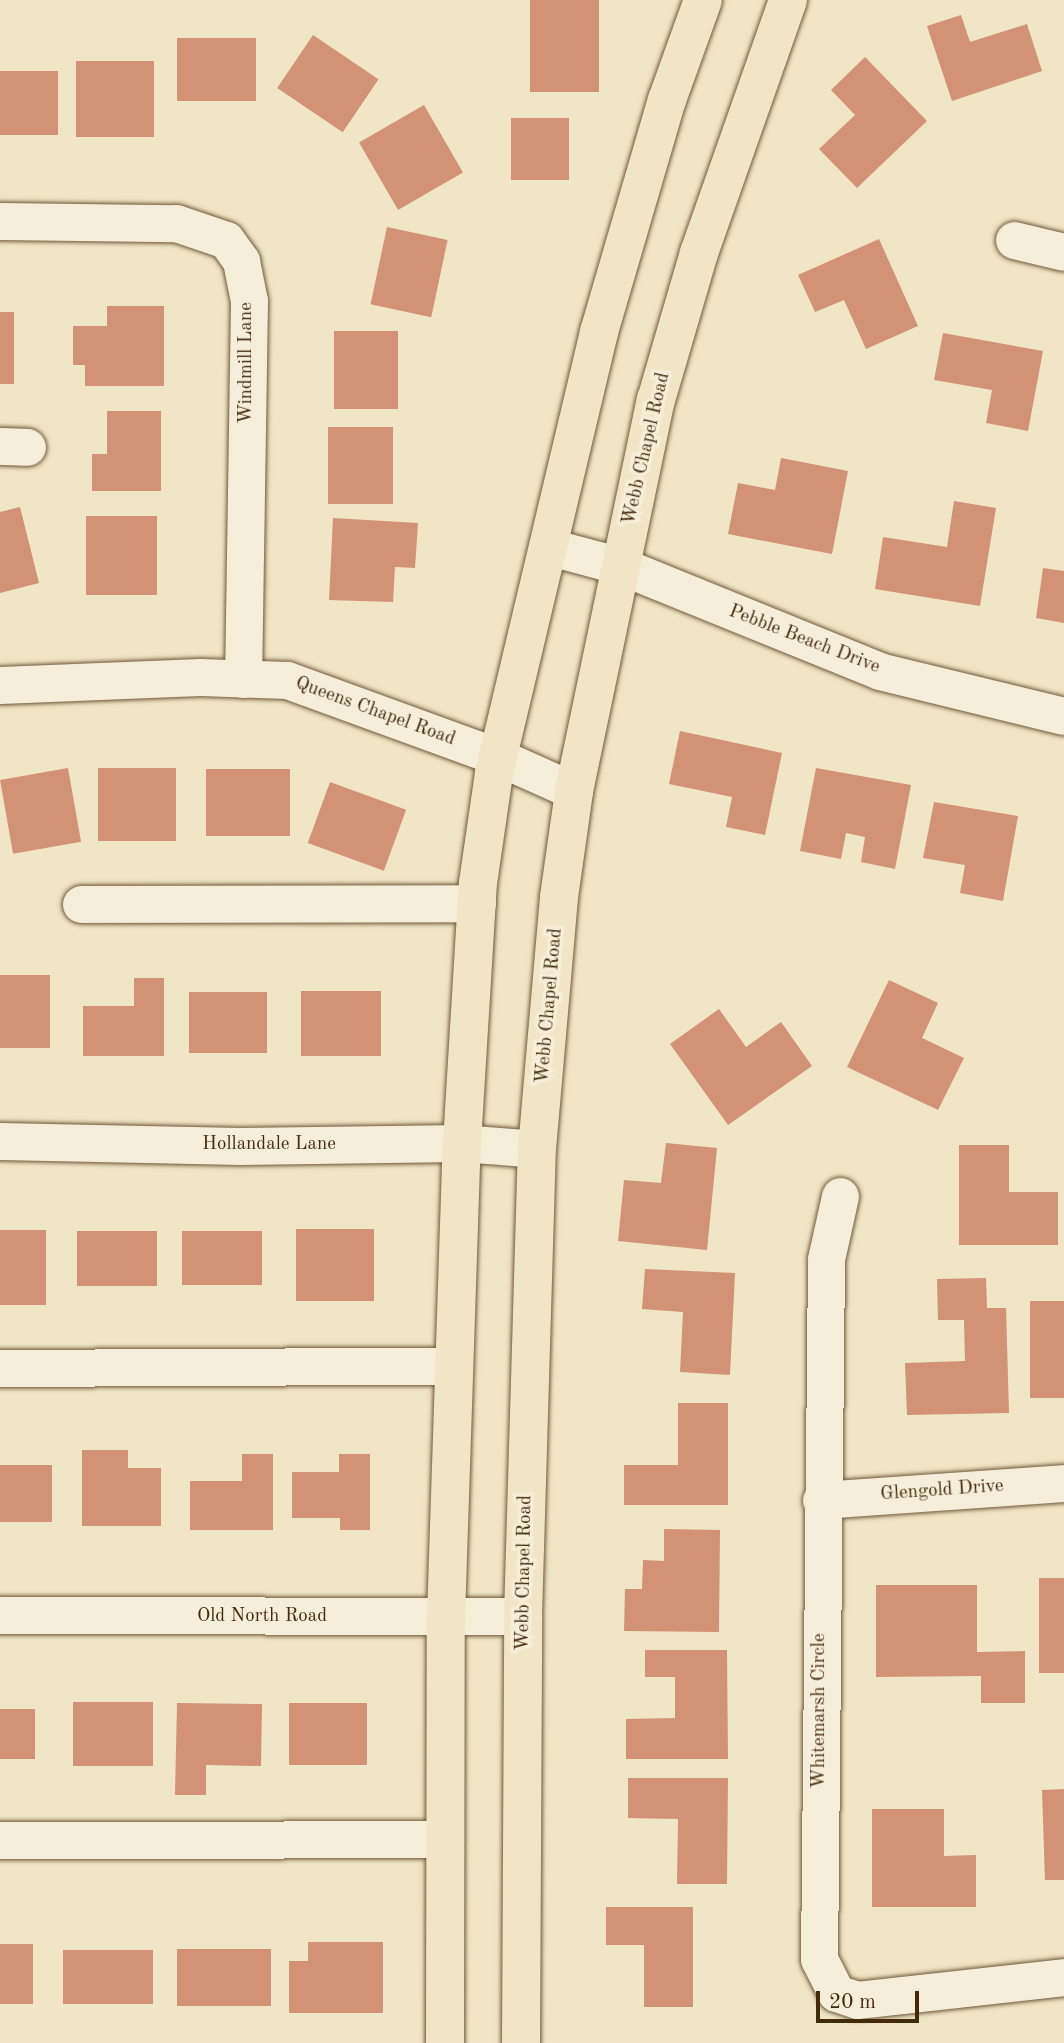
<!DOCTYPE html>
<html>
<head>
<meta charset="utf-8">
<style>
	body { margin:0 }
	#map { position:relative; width:1064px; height:2043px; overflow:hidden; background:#f0e5c4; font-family:"Old Standard TT",serif }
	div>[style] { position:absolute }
	.building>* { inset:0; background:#d29275; transform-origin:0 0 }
	.roads { filter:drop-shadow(0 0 2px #6e5939) drop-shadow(0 0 2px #6e5939) }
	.minor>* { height:37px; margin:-18.5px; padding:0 18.5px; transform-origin:18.5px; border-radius:18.5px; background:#f5eed9 }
	.major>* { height:38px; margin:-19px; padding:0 19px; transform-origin:19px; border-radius:19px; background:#f0e5c4 }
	span { translate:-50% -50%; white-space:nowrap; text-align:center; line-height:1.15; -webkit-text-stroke:7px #f5eed9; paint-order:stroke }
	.street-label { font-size:19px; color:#432a0b }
	.scale { position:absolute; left:816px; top:1991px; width:103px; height:32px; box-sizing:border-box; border:4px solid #432a0b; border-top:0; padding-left:9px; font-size:21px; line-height:24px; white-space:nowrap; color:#432a0b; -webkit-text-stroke:5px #f5eed9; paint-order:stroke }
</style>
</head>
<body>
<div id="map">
	<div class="building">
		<div style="left:530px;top:0;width:69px;height:92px"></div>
		<div style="clip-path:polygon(961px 15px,970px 42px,1027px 24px,1042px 71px,952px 101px,927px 26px)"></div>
		<div style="left:313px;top:35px;width:79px;height:64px;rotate:34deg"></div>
		<div style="left:177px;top:38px;width:79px;height:63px"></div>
		<div style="clip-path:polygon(865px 57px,927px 121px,857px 188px,819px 149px,855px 115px,831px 90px)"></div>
		<div style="left:76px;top:61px;width:78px;height:76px"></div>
		<div style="left:0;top:71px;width:58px;height:64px"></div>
		<div style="left:424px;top:105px;width:78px;height:75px;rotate:60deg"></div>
		<div style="left:511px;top:118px;width:58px;height:62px"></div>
		<div style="left:387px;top:227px;width:62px;height:79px;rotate:12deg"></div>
		<div style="clip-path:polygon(879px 239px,918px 326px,866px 349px,844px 300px,815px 312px,798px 275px)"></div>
		<div style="clip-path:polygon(107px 306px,164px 306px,164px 386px,85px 386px,85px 365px,73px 365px,73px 326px,107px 326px)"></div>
		<div style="left:0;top:312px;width:14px;height:72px"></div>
		<div style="left:334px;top:331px;width:64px;height:78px"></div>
		<div style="clip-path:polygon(943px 333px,1043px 351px,1028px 431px,986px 423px,992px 390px,934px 380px)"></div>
		<div style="clip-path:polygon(107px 411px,161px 411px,161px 491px,92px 491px,92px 454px,107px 454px)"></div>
		<div style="left:328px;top:427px;width:65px;height:77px"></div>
		<div style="clip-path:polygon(781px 458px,848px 471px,832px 554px,728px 534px,738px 483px,775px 490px)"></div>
		<div style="clip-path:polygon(954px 501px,996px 508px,980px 606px,875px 589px,883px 537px,947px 547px)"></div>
		<div style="clip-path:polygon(20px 507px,39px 583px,0 593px,0 512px)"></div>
		<div style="left:86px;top:516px;width:71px;height:79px"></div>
		<div style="clip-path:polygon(333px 518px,418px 523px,415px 568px,395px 567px,393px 602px,329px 600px)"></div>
		<div style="clip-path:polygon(1043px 568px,1064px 571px,1064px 623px,1036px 618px)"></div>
		<div style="clip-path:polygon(680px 731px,782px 753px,765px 835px,726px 827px,732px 797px,669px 784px)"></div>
		<div style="left:68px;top:768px;width:75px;height:69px;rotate:80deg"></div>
		<div style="left:98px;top:768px;width:78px;height:73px"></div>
		<div style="clip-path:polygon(816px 768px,911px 785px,895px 869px,861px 862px,865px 837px,846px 833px,841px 859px,800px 851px)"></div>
		<div style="left:206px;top:769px;width:84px;height:67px"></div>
		<div style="left:330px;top:782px;width:81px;height:65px;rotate:20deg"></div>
		<div style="clip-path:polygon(934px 802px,1018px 816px,1003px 901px,960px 893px,965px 865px,923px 858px)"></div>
		<div style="left:0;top:975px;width:50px;height:73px"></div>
		<div style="clip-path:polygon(134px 978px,164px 978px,164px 1056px,83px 1056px,83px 1006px,134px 1006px)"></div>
		<div style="clip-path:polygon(889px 980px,938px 1003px,922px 1038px,964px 1058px,938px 1110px,847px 1067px)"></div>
		<div style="left:301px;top:991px;width:80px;height:65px"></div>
		<div style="left:189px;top:992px;width:78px;height:61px"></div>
		<div style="clip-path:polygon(719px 1009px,746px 1047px,781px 1022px,812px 1066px,728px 1125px,670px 1044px)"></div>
		<div style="clip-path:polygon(666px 1143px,717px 1148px,707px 1250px,618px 1241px,624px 1180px,661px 1183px)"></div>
		<div style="clip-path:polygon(959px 1145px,1009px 1145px,1009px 1192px,1058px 1192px,1058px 1245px,959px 1245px)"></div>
		<div style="left:296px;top:1229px;width:78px;height:72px"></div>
		<div style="left:0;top:1230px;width:46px;height:75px"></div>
		<div style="left:77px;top:1231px;width:80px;height:55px"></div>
		<div style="left:182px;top:1231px;width:80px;height:54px"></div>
		<div style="clip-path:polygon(645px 1269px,735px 1273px,730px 1375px,680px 1372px,683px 1312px,642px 1309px)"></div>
		<div style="clip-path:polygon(986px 1278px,987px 1308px,1006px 1308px,1009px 1413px,907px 1415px,905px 1363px,965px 1361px,964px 1320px,938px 1320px,937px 1279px)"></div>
		<div style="left:1030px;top:1301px;width:34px;height:97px"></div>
		<div style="clip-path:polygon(678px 1403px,728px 1403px,728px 1505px,624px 1505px,624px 1465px,678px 1465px)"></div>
		<div style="clip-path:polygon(82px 1450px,128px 1450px,128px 1468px,161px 1468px,161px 1526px,82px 1526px)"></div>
		<div style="clip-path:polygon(242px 1454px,273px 1454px,273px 1530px,190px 1530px,190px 1481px,242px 1481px)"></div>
		<div style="clip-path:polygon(339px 1454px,370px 1454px,370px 1530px,340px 1530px,340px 1518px,292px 1518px,292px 1472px,339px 1472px)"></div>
		<div style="left:52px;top:1465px;width:57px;height:52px;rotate:90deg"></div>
		<div style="clip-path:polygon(664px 1529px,720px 1530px,719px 1632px,624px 1631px,625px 1589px,642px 1589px,643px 1560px,664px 1561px)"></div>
		<div style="left:1039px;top:1578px;width:25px;height:95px"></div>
		<div style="clip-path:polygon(876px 1585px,977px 1585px,977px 1652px,1025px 1651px,1025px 1703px,981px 1703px,981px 1676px,876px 1677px)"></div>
		<div style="clip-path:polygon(645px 1650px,727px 1650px,728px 1759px,626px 1759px,626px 1719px,675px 1718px,675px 1677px,645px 1677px)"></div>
		<div style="left:73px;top:1702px;width:80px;height:64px"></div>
		<div style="clip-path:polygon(177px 1703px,262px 1704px,261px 1766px,206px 1765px,206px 1795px,175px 1795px)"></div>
		<div style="left:289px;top:1703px;width:78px;height:62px"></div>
		<div style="left:0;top:1709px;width:35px;height:50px"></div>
		<div style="clip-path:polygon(628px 1778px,728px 1778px,727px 1884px,677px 1884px,678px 1819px,628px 1818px)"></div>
		<div style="clip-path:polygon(1064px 1789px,1064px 1880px,1045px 1880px,1042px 1790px)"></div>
		<div style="clip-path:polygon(872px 1809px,944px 1809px,944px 1856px,976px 1855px,976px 1907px,872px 1907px)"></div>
		<div style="clip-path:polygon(606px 1907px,693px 1907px,693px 2007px,644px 2007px,644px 1945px,606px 1945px)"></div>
		<div style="clip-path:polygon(308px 1942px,383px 1942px,383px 2013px,289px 2013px,289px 1961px,308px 1961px)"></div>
		<div style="left:0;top:1944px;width:33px;height:60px"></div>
		<div style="left:177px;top:1949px;width:94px;height:57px"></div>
		<div style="left:63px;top:1950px;width:90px;height:54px"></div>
	</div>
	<div class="roads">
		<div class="minor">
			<div style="left:0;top:221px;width:176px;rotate:0.7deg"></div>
			<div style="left:176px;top:223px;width:53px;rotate:18.8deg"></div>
			<div style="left:226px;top:240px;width:26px;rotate:54deg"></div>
			<div style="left:241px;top:261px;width:41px;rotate:78.7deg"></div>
			<div style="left:249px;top:301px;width:378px;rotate:90.9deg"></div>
			<div style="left:1014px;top:240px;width:51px;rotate:13.5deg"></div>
			<div style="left:0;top:446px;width:27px;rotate:2deg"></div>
			<div style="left:550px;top:547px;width:73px;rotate:15deg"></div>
			<div style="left:621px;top:566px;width:279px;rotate:22.1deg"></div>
			<div style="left:879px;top:671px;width:190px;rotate:13.7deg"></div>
			<div style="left:0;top:685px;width:200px;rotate:-2.3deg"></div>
			<div style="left:200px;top:677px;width:87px;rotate:2deg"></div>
			<div style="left:287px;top:680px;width:225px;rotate:20deg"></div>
			<div style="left:498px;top:757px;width:83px;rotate:24.1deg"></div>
			<div style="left:81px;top:904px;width:396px;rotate:-0.1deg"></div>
			<div style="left:0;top:1141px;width:240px;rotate:1.2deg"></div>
			<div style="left:240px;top:1146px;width:222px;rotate:-0.8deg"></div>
			<div style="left:462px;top:1143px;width:75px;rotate:4.6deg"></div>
			<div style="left:840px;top:1196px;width:65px;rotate:102.5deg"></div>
			<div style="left:826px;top:1259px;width:700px;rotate:90.57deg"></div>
			<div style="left:819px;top:1959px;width:38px;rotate:63deg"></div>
			<div style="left:836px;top:1993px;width:22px;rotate:18deg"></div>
			<div style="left:857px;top:2000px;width:208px;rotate:-6.3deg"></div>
			<div style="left:0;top:1368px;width:454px;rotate:-0.3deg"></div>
			<div style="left:821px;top:1500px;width:244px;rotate:-4deg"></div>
			<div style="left:0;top:1615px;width:523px;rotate:0.11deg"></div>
			<div style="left:0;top:1840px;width:445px;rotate:-0.1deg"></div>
		</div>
		<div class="major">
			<div style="left:445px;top:2043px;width:426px;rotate:-89.9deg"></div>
			<div style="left:446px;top:1617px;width:474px;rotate:-88.1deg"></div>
			<div style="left:462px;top:1143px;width:260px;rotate:-86.5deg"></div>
			<div style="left:478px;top:883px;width:111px;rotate:-81.7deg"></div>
			<div style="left:494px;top:773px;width:453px;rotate:-76.6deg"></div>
			<div style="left:599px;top:332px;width:242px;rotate:-73.7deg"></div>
			<div style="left:667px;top:100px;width:106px;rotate:-70.2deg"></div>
			<div style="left:521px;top:2043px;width:427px;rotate:-89.7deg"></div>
			<div style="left:523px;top:1616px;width:467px;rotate:-88.3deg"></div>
			<div style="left:537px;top:1149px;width:253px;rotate:-85deg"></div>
			<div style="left:559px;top:897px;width:107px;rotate:-81.9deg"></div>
			<div style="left:574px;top:791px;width:400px;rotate:-78.2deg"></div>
			<div style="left:656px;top:400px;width:153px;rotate:-73.7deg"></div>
			<div style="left:699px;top:253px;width:268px;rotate:-70.6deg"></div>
		</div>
	</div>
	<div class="street-label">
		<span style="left:247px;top:363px;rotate:-90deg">Windmill Lane</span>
		<span style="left:647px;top:449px;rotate:-77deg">Webb Chapel Road</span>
		<span style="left:804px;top:640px;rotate:21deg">Pebble Beach Drive</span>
		<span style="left:375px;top:712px;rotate:20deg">Queens Chapel Road</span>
		<span style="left:550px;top:1006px;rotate:-85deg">Webb Chapel Road</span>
		<span style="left:269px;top:1145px">Hollandale Lane</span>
		<span style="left:942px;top:1491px;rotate:-4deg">Glengold Drive</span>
		<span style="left:525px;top:1573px;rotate:-89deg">Webb Chapel Road</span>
		<span style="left:262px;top:1617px">Old North Road</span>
		<span style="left:820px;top:1711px;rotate:-90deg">Whitemarsh Circle</span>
	</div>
	<div class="scale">20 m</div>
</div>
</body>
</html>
